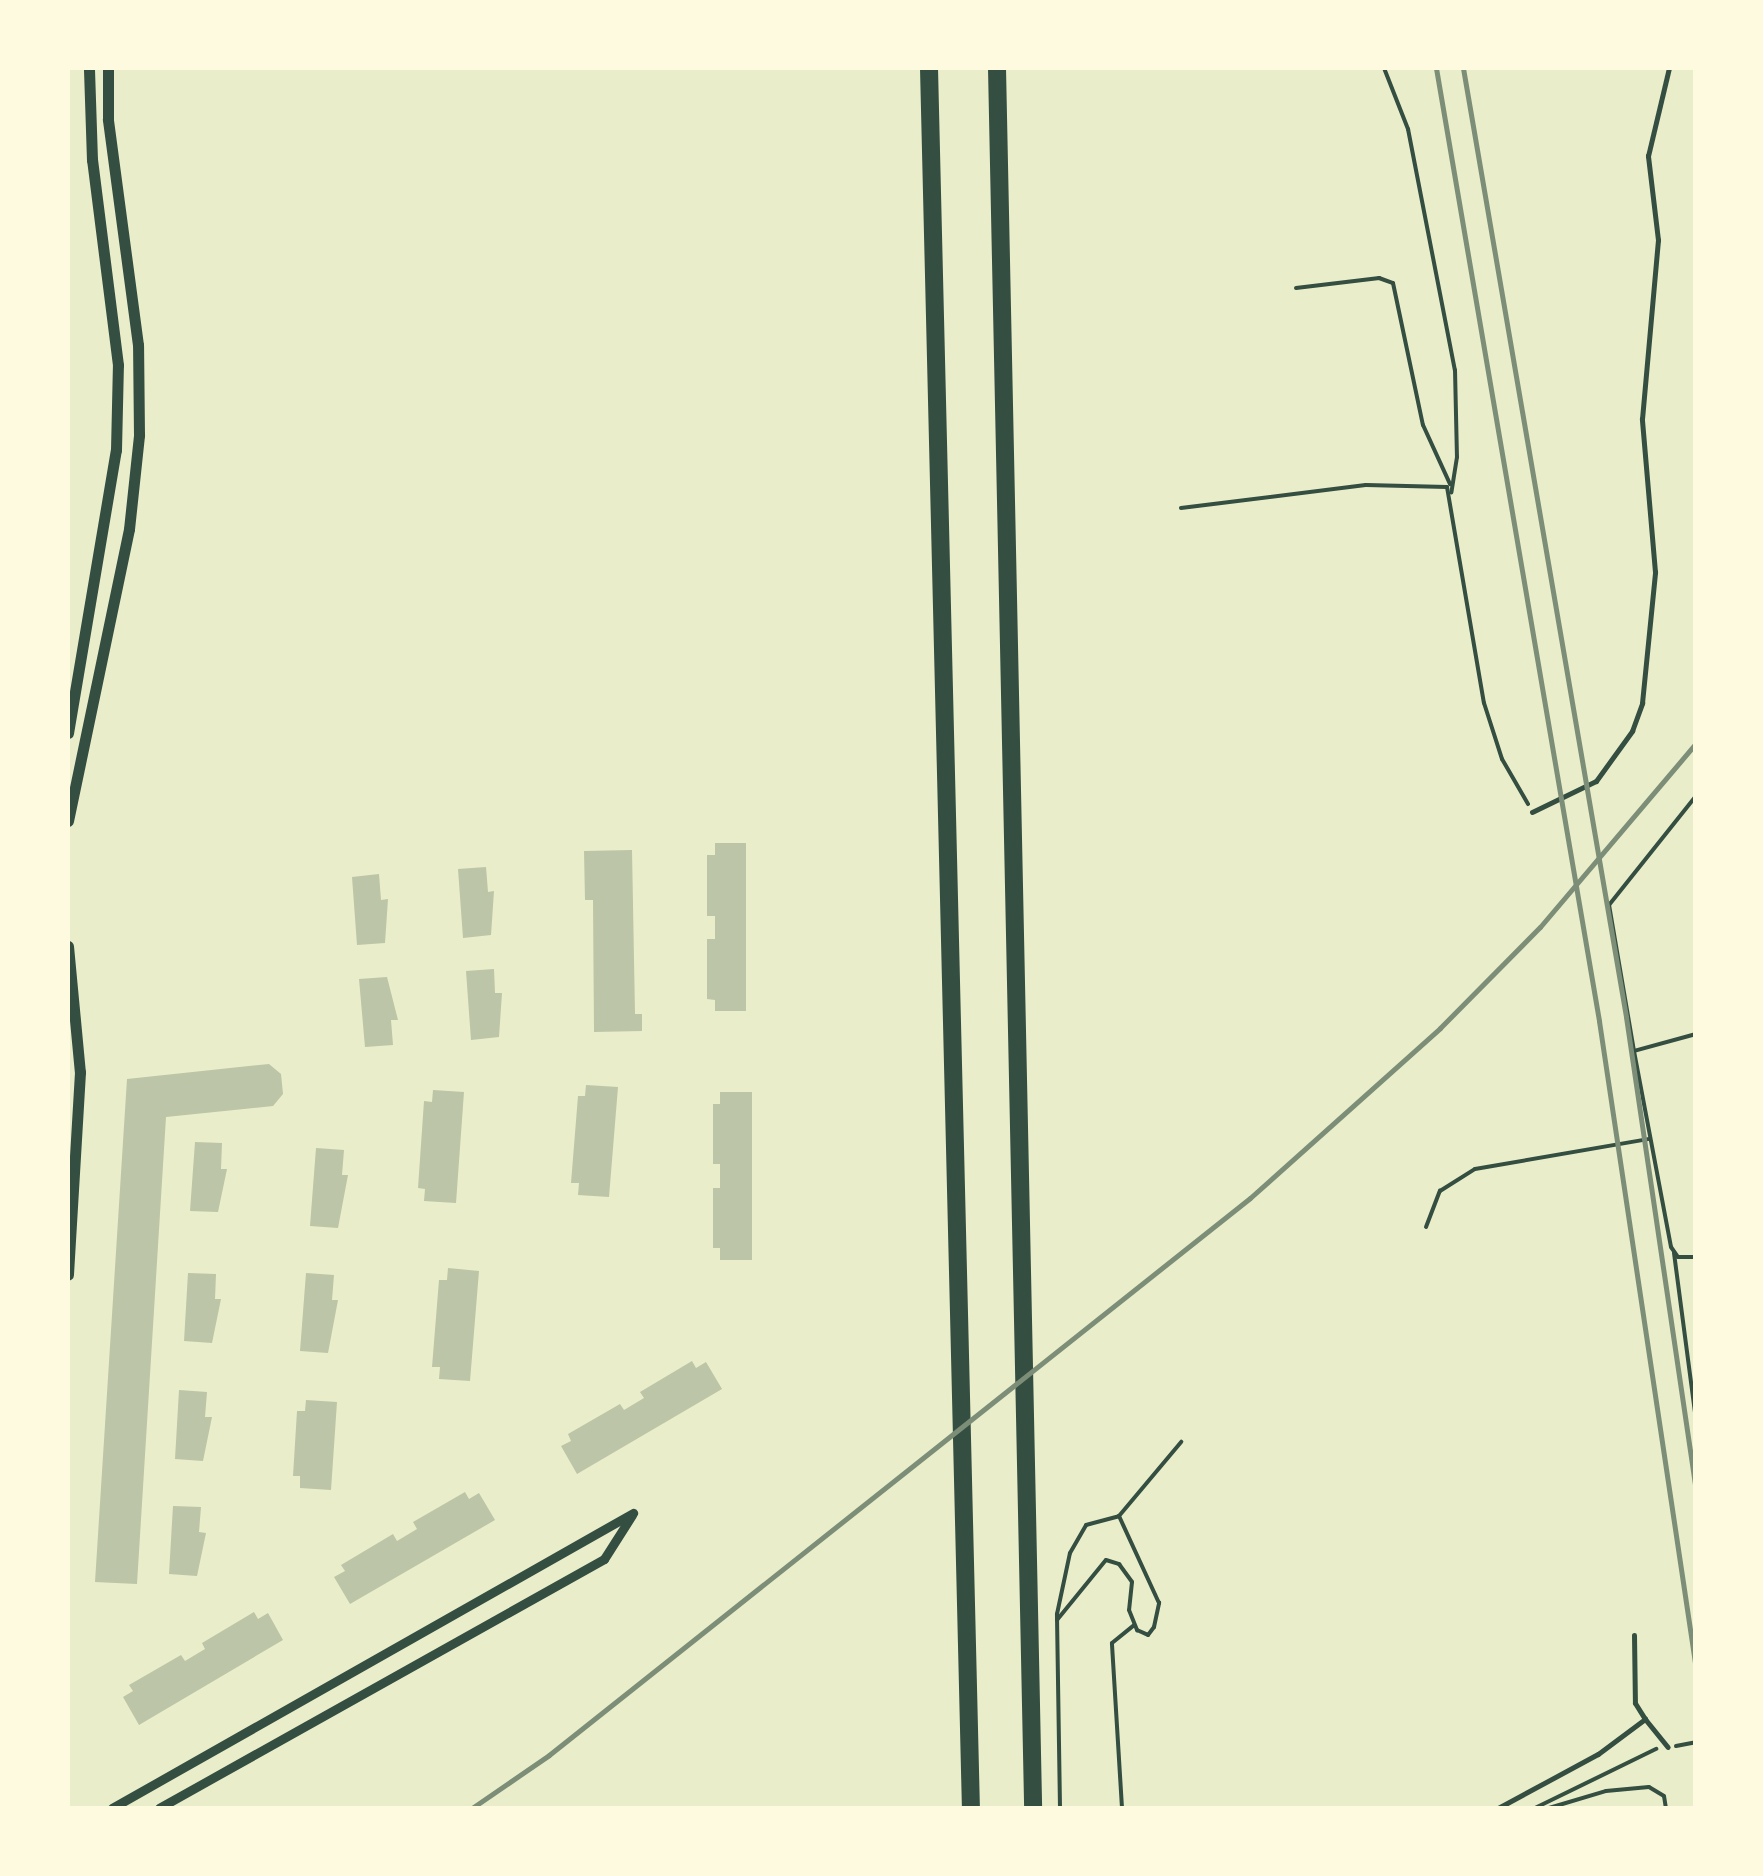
<!DOCTYPE html>
<html>
<head>
<meta charset="utf-8">
<style>
	body { margin:0 }
	#map { position:relative; width:1763px; height:1876px; overflow:hidden; background:#e9edc9; font-family:"DM Sans",sans-serif }
	div>[style] { position:absolute }
	.building>* { inset:0; background:#bcc5a7 }
	.path>* { height:4px; margin:-2px; padding:0 2px; transform-origin:2px; border-radius:2px; background:#344e41 }
	.service>* { height:5px; margin:-2.5px; padding:0 2.5px; transform-origin:2.5px; border-radius:2.5px; background:#344e41 }
	.minor>* { height:9px; margin:-4.5px; padding:0 4.5px; transform-origin:4.5px; border-radius:4.5px; background:#344e41 }
	.tertiary>* { height:11px; margin:-5.5px; padding:0 5.5px; transform-origin:5.5px; border-radius:5.5px; background:#344e41 }
	.motorway>* { height:18px; margin:-9px; padding:0 9px; transform-origin:9px; border-radius:9px; background:#344e41 }
	.rail>* { height:5px; margin:-2.5px; padding:0 2.5px; transform-origin:2.5px; border-radius:2.5px; background:#7c8e77 }
	span { translate:-50% -50%; white-space:nowrap; text-align:center; line-height:1.15; -webkit-text-stroke:10px #fefae0; paint-order:stroke }
	.frame { position:absolute; inset:0; border:70px solid #fefae0; pointer-events:none }
</style>
</head>
<body>
<div id="map">
	<div class="building">
		<div style="clip-path:polygon(715px 843px,746px 843px,746px 1011px,715px 1011px,715px 1000px,707px 999px,707px 939px,715px 939px,715px 916px,707px 916px,707px 855px,715px 855px)"></div>
		<div style="clip-path:polygon(632px 850px,635px 1014px,642px 1014px,642px 1031px,594px 1032px,593px 900px,585px 900px,584px 851px)"></div>
		<div style="clip-path:polygon(486px 867px,488px 892px,494px 891px,491px 935px,463px 938px,458px 869px)"></div>
		<div style="clip-path:polygon(379px 874px,381px 900px,388px 899px,385px 943px,357px 945px,352px 877px)"></div>
		<div style="clip-path:polygon(494px 969px,495px 993px,502px 993px,499px 1037px,471px 1040px,466px 971px)"></div>
		<div style="clip-path:polygon(387px 977px,398px 1020px,391px 1020px,393px 1045px,365px 1047px,359px 979px)"></div>
		<div style="clip-path:polygon(269px 1064px,281px 1074px,283px 1094px,273px 1106px,166px 1117px,137px 1584px,95px 1582px,127px 1079px)"></div>
		<div style="clip-path:polygon(586px 1085px,618px 1087px,609px 1197px,578px 1195px,579px 1183px,571px 1183px,578px 1096px,585px 1096px)"></div>
		<div style="clip-path:polygon(433px 1090px,464px 1092px,456px 1203px,424px 1201px,425px 1189px,418px 1188px,424px 1101px,432px 1102px)"></div>
		<div style="clip-path:polygon(720px 1092px,752px 1092px,752px 1260px,720px 1260px,720px 1248px,713px 1248px,713px 1188px,720px 1188px,720px 1164px,713px 1164px,713px 1104px,720px 1104px)"></div>
		<div style="clip-path:polygon(195px 1142px,222px 1143px,221px 1169px,227px 1169px,218px 1212px,190px 1211px)"></div>
		<div style="clip-path:polygon(316px 1148px,344px 1150px,342px 1175px,348px 1175px,338px 1228px,310px 1226px)"></div>
		<div style="clip-path:polygon(448px 1268px,479px 1271px,470px 1381px,439px 1379px,440px 1367px,432px 1367px,439px 1280px,447px 1280px)"></div>
		<div style="clip-path:polygon(188px 1273px,216px 1274px,215px 1299px,221px 1299px,212px 1343px,184px 1341px)"></div>
		<div style="clip-path:polygon(306px 1273px,334px 1275px,332px 1300px,338px 1300px,328px 1353px,300px 1351px)"></div>
		<div style="clip-path:polygon(692px 1361px,696px 1368px,706px 1362px,722px 1389px,577px 1474px,561px 1446px,571px 1441px,568px 1434px,620px 1404px,624px 1410px,644px 1398px,640px 1392px)"></div>
		<div style="clip-path:polygon(179px 1390px,207px 1392px,205px 1417px,212px 1417px,203px 1461px,175px 1459px)"></div>
		<div style="clip-path:polygon(306px 1400px,337px 1402px,331px 1490px,300px 1488px,300px 1476px,293px 1476px,297px 1411px,305px 1411px)"></div>
		<div style="clip-path:polygon(465px 1492px,469px 1499px,479px 1493px,495px 1520px,350px 1604px,334px 1577px,345px 1571px,341px 1565px,393px 1534px,397px 1541px,417px 1529px,413px 1522px)"></div>
		<div style="clip-path:polygon(173px 1506px,201px 1507px,199px 1532px,206px 1533px,197px 1576px,169px 1574px)"></div>
		<div style="clip-path:polygon(254px 1612px,258px 1619px,268px 1613px,283px 1640px,139px 1725px,123px 1697px,133px 1691px,129px 1685px,181px 1655px,185px 1661px,205px 1649px,202px 1643px)"></div>
	</div>
	<div class="path">
		<div style="left:1384px;top:68px;width:66px;rotate:68.5deg"></div>
		<div style="left:1408px;top:129px;width:246px;rotate:79deg"></div>
		<div style="left:1455px;top:370px;width:87px;rotate:88.7deg"></div>
		<div style="left:1457px;top:457px;width:36px;rotate:99deg"></div>
		<div style="left:1296px;top:288px;width:84px;rotate:-6.9deg"></div>
		<div style="left:1379px;top:278px;width:15px;rotate:20deg"></div>
		<div style="left:1393px;top:283px;width:145px;rotate:78.1deg"></div>
		<div style="left:1423px;top:425px;width:65px;rotate:65.4deg"></div>
		<div style="left:1181px;top:508px;width:186px;rotate:-7.1deg"></div>
		<div style="left:1366px;top:485px;width:81px;rotate:1.4deg"></div>
		<div style="left:1447px;top:487px;width:219px;rotate:80.3deg"></div>
		<div style="left:1484px;top:703px;width:59px;rotate:72.2deg"></div>
		<div style="left:1502px;top:759px;width:52px;rotate:60deg"></div>
		<div style="left:1696px;top:1034px;width:64px;rotate:164.7deg"></div>
		<div style="left:1634px;top:1051px;width:199px;rotate:79.3deg"></div>
		<div style="left:1671px;top:1247px;width:12px;rotate:55deg"></div>
		<div style="left:1678px;top:1257px;width:18px"></div>
		<div style="left:1634px;top:1051px;width:148px;rotate:-99.7deg"></div>
		<div style="left:1609px;top:905px;width:139px;rotate:-51.4deg"></div>
		<div style="left:1426px;top:1227px;width:39px;rotate:-69deg"></div>
		<div style="left:1440px;top:1191px;width:41px;rotate:-32.2deg"></div>
		<div style="left:1475px;top:1169px;width:177px;rotate:-9.8deg"></div>
		<div style="left:1674px;top:1253px;width:169px;rotate:82.5deg"></div>
		<div style="left:1057px;top:1620px;width:77px;rotate:-50.8deg"></div>
		<div style="left:1106px;top:1560px;width:14px;rotate:17deg"></div>
		<div style="left:1119px;top:1564px;width:22px;rotate:54deg"></div>
		<div style="left:1132px;top:1582px;width:28px;rotate:96deg"></div>
		<div style="left:1129px;top:1610px;width:22px;rotate:68deg"></div>
		<div style="left:1137px;top:1630px;width:12px;rotate:24deg"></div>
		<div style="left:1148px;top:1635px;width:10px;rotate:-53deg"></div>
		<div style="left:1154px;top:1627px;width:25px;rotate:-78deg"></div>
		<div style="left:1159px;top:1603px;width:96px;rotate:-114.7deg"></div>
		<div style="left:1676px;top:1746px;width:20px;rotate:-11deg"></div>
		<div style="left:1060px;top:1808px;width:194px;rotate:-90.9deg"></div>
		<div style="left:1057px;top:1614px;width:62px;rotate:-78deg"></div>
		<div style="left:1070px;top:1553px;width:32px;rotate:-60deg"></div>
		<div style="left:1086px;top:1525px;width:34px;rotate:-15deg"></div>
		<div style="left:1119px;top:1516px;width:97px;rotate:-50deg"></div>
		<div style="left:1122px;top:1808px;width:165px;rotate:-93.5deg"></div>
		<div style="left:1112px;top:1643px;width:28px;rotate:-39deg"></div>
		<div style="left:1535px;top:1808px;width:135px;rotate:-26deg"></div>
		<div style="left:1549px;top:1808px;width:59px;rotate:-16.6deg"></div>
		<div style="left:1606px;top:1791px;width:43px;rotate:-5.3deg"></div>
		<div style="left:1649px;top:1787px;width:17px;rotate:31deg"></div>
		<div style="left:1664px;top:1796px;width:12px;rotate:81deg"></div>
	</div>
	<div class="service">
		<div style="left:1532px;top:812px;width:71px;rotate:-25.8deg"></div>
		<div style="left:1596px;top:781px;width:62px;rotate:-54.2deg"></div>
		<div style="left:1632px;top:731px;width:30px;rotate:-70deg"></div>
		<div style="left:1642px;top:703px;width:132px;rotate:-84.3deg"></div>
		<div style="left:1655px;top:572px;width:154px;rotate:-94.9deg"></div>
		<div style="left:1642px;top:419px;width:180px;rotate:-84.9deg"></div>
		<div style="left:1658px;top:240px;width:85px;rotate:-96.8deg"></div>
		<div style="left:1648px;top:156px;width:90px;rotate:-76.6deg"></div>
		<div style="left:1634px;top:1635px;width:68px;rotate:89.2deg"></div>
		<div style="left:1635px;top:1703px;width:19px;rotate:58deg"></div>
		<div style="left:1498px;top:1808px;width:114px;rotate:-28.4deg"></div>
		<div style="left:1598px;top:1754px;width:59px;rotate:-36.7deg"></div>
		<div style="left:1645px;top:1719px;width:36px;rotate:51deg"></div>
	</div>
	<div class="minor">
		<div style="left:112px;top:1808px;width:599px;rotate:-29.52deg"></div>
		<div style="left:159px;top:1808px;width:510px;rotate:-29.23deg"></div>
		<div style="left:604px;top:1559px;width:52px;rotate:-57.5deg"></div>
	</div>
	<div class="tertiary">
		<div style="left:68px;top:733px;width:287px;rotate:-80.4deg"></div>
		<div style="left:116px;top:450px;width:85px;rotate:-88.7deg"></div>
		<div style="left:118px;top:365px;width:207px;rotate:-97.2deg"></div>
		<div style="left:92px;top:160px;width:92px;rotate:-91.9deg"></div>
		<div style="left:68px;top:821px;width:298px;rotate:-78.2deg"></div>
		<div style="left:129px;top:529px;width:95px;rotate:-83.9deg"></div>
		<div style="left:139px;top:435px;width:90px;rotate:-90.6deg"></div>
		<div style="left:138px;top:345px;width:228px;rotate:-97.6deg"></div>
		<div style="left:108px;top:119px;width:51px;rotate:-90deg"></div>
		<div style="left:68px;top:946px;width:127px;rotate:84.6deg"></div>
		<div style="left:80px;top:1072px;width:203px;rotate:93.4deg"></div>
	</div>
	<div class="motorway">
		<div style="left:929px;top:68px;width:1741px;rotate:88.62deg"></div>
		<div style="left:997px;top:68px;width:1740px;rotate:88.81deg"></div>
	</div>
	<div class="rail">
		<div style="left:1436px;top:68px;width:967px;rotate:80.29deg"></div>
		<div style="left:1599px;top:1021px;width:655px;rotate:81.49deg"></div>
		<div style="left:1463px;top:68px;width:963px;rotate:80.25deg"></div>
		<div style="left:1626px;top:1017px;width:480px;rotate:81.6deg"></div>
		<div style="left:472px;top:1808px;width:93px;rotate:-34.5deg"></div>
		<div style="left:549px;top:1755px;width:895px;rotate:-38.47deg"></div>
		<div style="left:1250px;top:1198px;width:255px;rotate:-41.8deg"></div>
		<div style="left:1440px;top:1028px;width:142px;rotate:-45.3deg"></div>
		<div style="left:1540px;top:927px;width:241px;rotate:-49.7deg"></div>
	</div>
	<div class="frame"></div>
</div>
</body>
</html>
